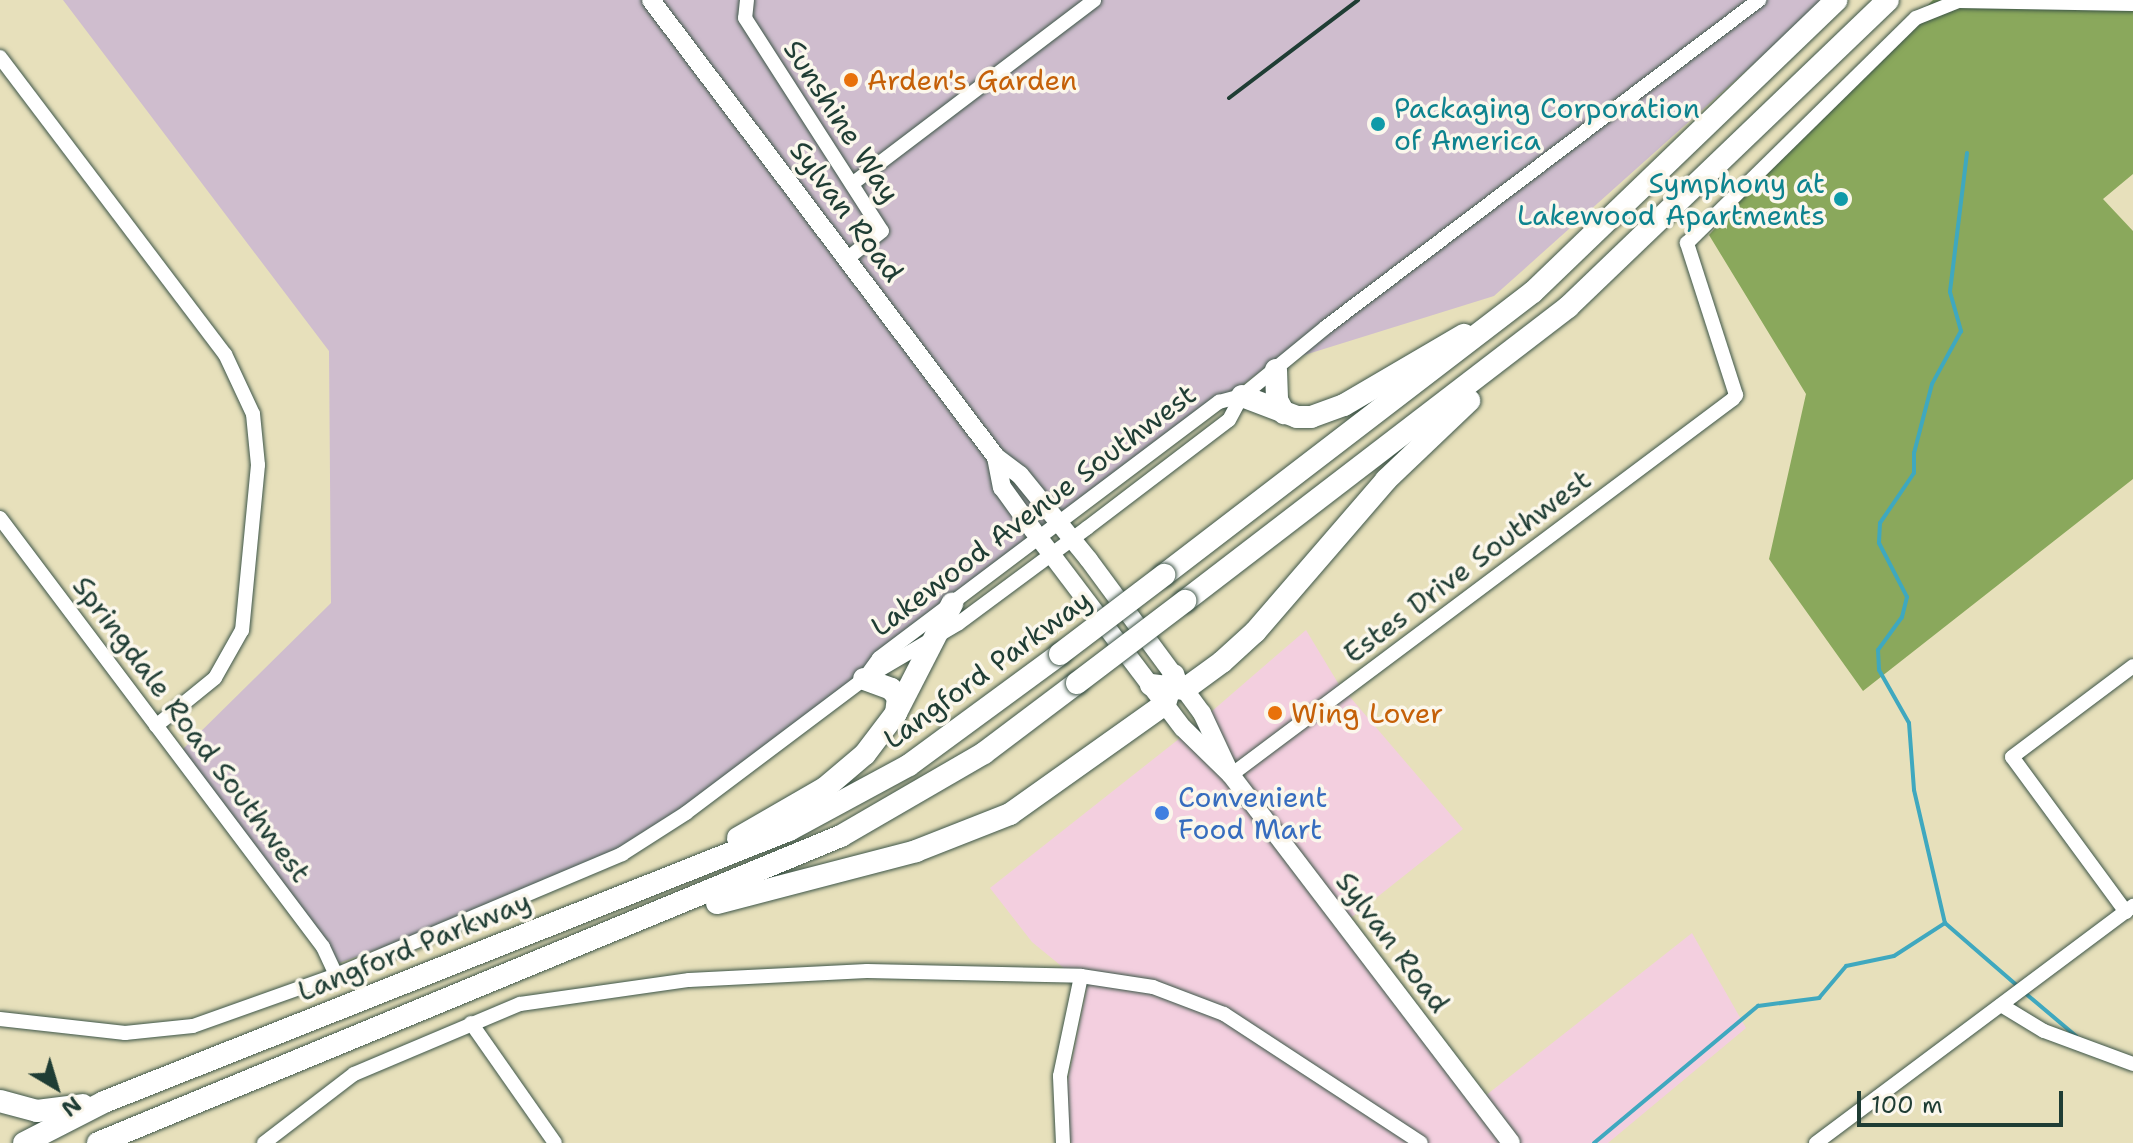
<!DOCTYPE html>
<html>
<head>
<meta charset="utf-8">
<style>
	body { margin:0 }
	#map { position:relative; width:2133px; height:1143px; overflow:hidden; background:#e7e0bb; font-family:"Shantell Sans",sans-serif }
	div>[style] { position:absolute }
	.built>* { inset:0; background:#f3cfdf }
	.industrial>* { inset:0; background:#cfbdce }
	.forest>* { inset:0; background:#8aa85c }
	.stream>* { height:4px; margin:-2px; padding:0 2px; transform-origin:2px; border-radius:2px; background:#3fa8bf }
	.roads { filter:drop-shadow(0 0 2px #3d5548) drop-shadow(0 0 2px #3d5548) }
	.minor>* { height:14px; margin:-7px; padding:0 7px; transform-origin:7px; border-radius:7px; background:#fff }
	.major>* { height:18px; margin:-9px; padding:0 9px; transform-origin:9px; border-radius:9px; background:#fff }
	.highway>* { height:22px; margin:-11px; padding:0 11px; transform-origin:11px; border-radius:11px; background:#fff }
	.rail>* { height:4px; margin:-2px; padding:0 2px; transform-origin:2px; border-radius:2px; background:#1f3d34 }
	.bridges { filter:drop-shadow(0 0 2px #3d5548) drop-shadow(0 0 2px #3d5548) }
	.highway-bridge>* { height:22px; margin:-11px; padding:0 11px; transform-origin:11px; border-radius:11px; background:#fff }
	.dots>* { width:22px; height:22px; translate:-50% -50%; box-sizing:border-box; border:4px solid #fbf7ec; border-radius:50% }
	span { translate:-50% -50%; white-space:nowrap; text-align:center; line-height:1.15; -webkit-text-stroke:7px #fbf7ec; paint-order:stroke }
	.food-label { font-size:28px; color:#c56008 }
	.left { translate:0 -50%; text-align:left }
	.culture-label { font-size:28px; color:#0d838f }
	.right { translate:-100% -50%; text-align:right }
	.street-label { font-size:28px; color:#1f3d34 }
	.shop-label { font-size:28px; color:#366cbe }
	.north { position:absolute; left:16px; top:1047px; width:80px; height:80px; -webkit-text-stroke:6px #fbf7ec; paint-order:stroke; rotate:142deg; font-size:22px; font-weight:700; line-height:32px; text-align:center; color:#1f3d34 }
	.north::after { content:''; display:block; margin:auto; width:28px; height:36px; background:#1f3d34; clip-path:polygon(50% 0,100% 100%,50% 72%,0 100%) }
	.scale { position:absolute; left:1857px; top:1091px; width:206px; height:36px; box-sizing:border-box; border:4px solid #1f3d34; border-top:0; padding-left:10px; font-size:24px; line-height:28px; white-space:nowrap; color:#1f3d34; -webkit-text-stroke:6px #fbf7ec; paint-order:stroke }
</style>
</head>
<body>
<div id="map">
	<div class="built">
		<div style="clip-path:polygon(1306px 630px,1338px 683px,1463px 829px,1342px 925px,1480px 1100px,1692px 933px,1746px 1028px,1608px 1143px,1071px 1143px,1063px 1104px,1087px 987px,1032px 942px,990px 888px,1189px 731px)"></div>
	</div>
	<div class="industrial">
		<div style="clip-path:polygon(63px 0,1825px 0,1494px 296px,1266px 367px,603px 869px,339px 963px,182px 750px,331px 603px,329px 351px)"></div>
	</div>
	<div class="forest">
		<div style="clip-path:polygon(1933px 0,2133px 0,2133px 174px,2103px 199px,2133px 231px,2133px 479px,1863px 691px,1769px 559px,1806px 394px,1709px 235px,1835px 97px)"></div>
	</div>
	<div class="stream">
		<div style="left:1967px;top:153px;width:140px;rotate:97deg"></div>
		<div style="left:1950px;top:292px;width:41px;rotate:74.2deg"></div>
		<div style="left:1961px;top:331px;width:60px;rotate:118.7deg"></div>
		<div style="left:1932px;top:384px;width:71px;rotate:104.6deg"></div>
		<div style="left:1914px;top:453px;width:20px;rotate:90deg"></div>
		<div style="left:1914px;top:473px;width:60px;rotate:124.2deg"></div>
		<div style="left:1880px;top:523px;width:20px;rotate:93deg"></div>
		<div style="left:1879px;top:543px;width:61px;rotate:62.6deg"></div>
		<div style="left:1907px;top:597px;width:21px;rotate:104deg"></div>
		<div style="left:1902px;top:617px;width:41px;rotate:126deg"></div>
		<div style="left:1878px;top:650px;width:20px;rotate:87deg"></div>
		<div style="left:1879px;top:670px;width:61px;rotate:60.5deg"></div>
		<div style="left:1909px;top:723px;width:67px;rotate:85.7deg"></div>
		<div style="left:1914px;top:790px;width:137px;rotate:76.9deg"></div>
		<div style="left:1945px;top:923px;width:98px;rotate:40.9deg"></div>
		<div style="left:2025px;top:993px;width:67px;rotate:40.1deg"></div>
		<div style="left:1594px;top:1143px;width:214px;rotate:-39.9deg"></div>
		<div style="left:1758px;top:1006px;width:62px;rotate:-7.5deg"></div>
		<div style="left:1819px;top:998px;width:42px;rotate:-49.8deg"></div>
		<div style="left:1846px;top:966px;width:49px;rotate:-11.8deg"></div>
		<div style="left:1894px;top:956px;width:61px;rotate:-32.9deg"></div>
	</div>
	<div class="roads">
		<div class="minor">
			<div style="left:747px;top:0;width:18px;rotate:96deg"></div>
			<div style="left:745px;top:18px;width:253px;rotate:57.3deg"></div>
			<div style="left:882px;top:231px;width:43px;rotate:141.5deg"></div>
			<div style="left:0;top:57px;width:373px;rotate:52.9deg"></div>
			<div style="left:225px;top:354px;width:66px;rotate:65deg"></div>
			<div style="left:253px;top:414px;width:51px;rotate:84.4deg"></div>
			<div style="left:258px;top:465px;width:166px;rotate:95.5deg"></div>
			<div style="left:242px;top:630px;width:55px;rotate:119.4deg"></div>
			<div style="left:215px;top:678px;width:76px;rotate:140.9deg"></div>
			<div style="left:852px;top:184px;width:304px;rotate:-37.2deg"></div>
			<div style="left:0;top:518px;width:537px;rotate:53.02deg"></div>
			<div style="left:323px;top:947px;width:31px;rotate:65deg"></div>
			<div style="left:869px;top:672px;width:17px;rotate:-54deg"></div>
			<div style="left:879px;top:658px;width:426px;rotate:-37deg"></div>
			<div style="left:1219px;top:402px;width:24px;rotate:-15deg"></div>
			<div style="left:1231px;top:775px;width:627px;rotate:-36.83deg"></div>
			<div style="left:1733px;top:399px;width:5px;rotate:-53deg"></div>
			<div style="left:1736px;top:395px;width:160px;rotate:-107.9deg"></div>
			<div style="left:1687px;top:243px;width:321px;rotate:-44.5deg"></div>
			<div style="left:1916px;top:18px;width:45px;rotate:-22deg"></div>
			<div style="left:1958px;top:1px;width:175px;rotate:1deg"></div>
			<div style="left:2126px;top:912px;width:192px;rotate:-126.3deg"></div>
			<div style="left:2012px;top:757px;width:151px;rotate:-36.9deg"></div>
			<div style="left:2001px;top:1005px;width:50px;rotate:31.2deg"></div>
			<div style="left:2044px;top:1031px;width:95px;rotate:20.3deg"></div>
			<div style="left:0;top:1019px;width:126px;rotate:6.4deg"></div>
			<div style="left:125px;top:1033px;width:68px;rotate:-5.9deg"></div>
			<div style="left:193px;top:1026px;width:152px;rotate:-19.6deg"></div>
			<div style="left:336px;top:975px;width:311px;rotate:-22.9deg"></div>
			<div style="left:622px;top:854px;width:76px;rotate:-32.6deg"></div>
			<div style="left:686px;top:813px;width:223px;rotate:-37deg"></div>
			<div style="left:864px;top:679px;width:110px;rotate:-30.5deg"></div>
			<div style="left:959px;top:623px;width:159px;rotate:-36.6deg"></div>
			<div style="left:1087px;top:528px;width:178px;rotate:-37.3deg"></div>
			<div style="left:1229px;top:420px;width:27px;rotate:-62deg"></div>
			<div style="left:1242px;top:396px;width:109px;rotate:-39.4deg"></div>
			<div style="left:1326px;top:327px;width:543px;rotate:-37.06deg"></div>
			<div style="left:471px;top:1023px;width:146px;rotate:55deg"></div>
			<div style="left:264px;top:1143px;width:113px;rotate:-37.5deg"></div>
			<div style="left:354px;top:1074px;width:180px;rotate:-22.9deg"></div>
			<div style="left:520px;top:1004px;width:171px;rotate:-8.1deg"></div>
			<div style="left:689px;top:980px;width:178px;rotate:-2.9deg"></div>
			<div style="left:867px;top:971px;width:214px;rotate:1.3deg"></div>
			<div style="left:1081px;top:976px;width:73px;rotate:8.7deg"></div>
			<div style="left:1153px;top:987px;width:76px;rotate:20.8deg"></div>
			<div style="left:1224px;top:1014px;width:235px;rotate:33.2deg"></div>
			<div style="left:1063px;top:1143px;width:67px;rotate:-92.6deg"></div>
			<div style="left:1060px;top:1076px;width:102px;rotate:-78.1deg"></div>
			<div style="left:1816px;top:1143px;width:396px;rotate:-36.8deg"></div>
		</div>
		<div class="major">
			<div style="left:651px;top:0;width:573px;rotate:52.95deg"></div>
			<div style="left:996px;top:457px;width:30px;rotate:37deg"></div>
			<div style="left:1020px;top:475px;width:109px;rotate:50.9deg"></div>
			<div style="left:1089px;top:560px;width:190px;rotate:53.6deg"></div>
			<div style="left:1202px;top:713px;width:68px;rotate:64.9deg"></div>
			<div style="left:996px;top:457px;width:31px;rotate:79deg"></div>
			<div style="left:1002px;top:487px;width:53px;rotate:54.2deg"></div>
			<div style="left:1033px;top:530px;width:248px;rotate:52.9deg"></div>
			<div style="left:1183px;top:728px;width:67px;rotate:44.4deg"></div>
			<div style="left:1231px;top:775px;width:462px;rotate:52.7deg"></div>
		</div>
		<div class="highway">
			<div style="left:1276px;top:370px;width:30px;rotate:88deg"></div>
			<div style="left:1277px;top:400px;width:15px;rotate:62deg"></div>
			<div style="left:1242px;top:396px;width:59px;rotate:20.9deg"></div>
			<div style="left:1297px;top:417px;width:14px"></div>
			<div style="left:1311px;top:417px;width:35px;rotate:-20deg"></div>
			<div style="left:1344px;top:405px;width:139px;rotate:-30.3deg"></div>
			<div style="left:1164px;top:575px;width:465px;rotate:-37.5deg"></div>
			<div style="left:1533px;top:292px;width:421px;rotate:-43.9deg"></div>
			<div style="left:1185px;top:601px;width:483px;rotate:-37.5deg"></div>
			<div style="left:1568px;top:307px;width:443px;rotate:-43.8deg"></div>
			<div style="left:864px;top:679px;width:29px;rotate:20deg"></div>
			<div style="left:891px;top:689px;width:11px;rotate:49deg"></div>
			<div style="left:898px;top:697px;width:16px;rotate:97deg"></div>
			<div style="left:1151px;top:685px;width:34px;rotate:7deg"></div>
			<div style="left:1185px;top:689px;width:46px;rotate:-36.1deg"></div>
			<div style="left:1222px;top:662px;width:45px;rotate:-42.3deg"></div>
			<div style="left:1255px;top:632px;width:201px;rotate:-49.2deg"></div>
			<div style="left:1386px;top:480px;width:115px;rotate:-43.6deg"></div>
			<div style="left:738px;top:838px;width:100px;rotate:-29.9deg"></div>
			<div style="left:825px;top:788px;width:52px;rotate:-40.4deg"></div>
			<div style="left:865px;top:754px;width:51px;rotate:-52.9deg"></div>
			<div style="left:896px;top:713px;width:123px;rotate:-62.8deg"></div>
			<div style="left:717px;top:903px;width:206px;rotate:-14.6deg"></div>
			<div style="left:916px;top:851px;width:101px;rotate:-21.5deg"></div>
			<div style="left:1010px;top:814px;width:190px;rotate:-35.4deg"></div>
			<div style="left:1165px;top:704px;width:30px;rotate:-73deg"></div>
			<div style="left:0;top:1101px;width:38px;rotate:15deg"></div>
			<div style="left:37px;top:1111px;width:46px;rotate:-7.4deg"></div>
			<div style="left:24px;top:1143px;width:90px;rotate:-27.1deg"></div>
			<div style="left:104px;top:1102px;width:737px;rotate:-21.66deg"></div>
			<div style="left:789px;top:830px;width:136px;rotate:-28.4deg"></div>
			<div style="left:909px;top:765px;width:187px;rotate:-36.3deg"></div>
			<div style="left:98px;top:1143px;width:804px;rotate:-22.45deg"></div>
			<div style="left:841px;top:836px;width:165px;rotate:-30.1deg"></div>
			<div style="left:984px;top:753px;width:116px;rotate:-37deg"></div>
		</div>
	</div>
	<div class="rail">
		<div style="left:1229px;top:98px;width:162px;rotate:-37.2deg"></div>
	</div>
	<div class="bridges">
		<div class="highway-bridge">
			<div style="left:1060px;top:654px;width:131px;rotate:-37.2deg"></div>
			<div style="left:1077px;top:683px;width:136px;rotate:-37.2deg"></div>
		</div>
	</div>
	<div class="dots">
		<div style="left:851px;top:80px;background:#e8710a"></div>
		<div style="left:1378px;top:124px;background:#0f9aa8"></div>
		<div style="left:1841px;top:199px;background:#0f9aa8"></div>
		<div style="left:1275px;top:713px;background:#e8710a"></div>
		<div style="left:1162px;top:813px;background:#3f7fe0"></div>
	</div>
	<div class="food-label">
		<span class="left" style="left:867px;top:80px">Arden's Garden</span>
		<span class="left" style="left:1291px;top:713px">Wing Lover</span>
	</div>
	<div class="culture-label">
		<span class="left" style="left:1394px;top:124px">Packaging Corporation<br>of America</span>
		<span class="right" style="left:1825px;top:199px">Symphony at<br>Lakewood Apartments</span>
	</div>
	<div class="street-label">
		<span style="left:842px;top:121px;rotate:57deg">Sunshine Way</span>
		<span style="left:847px;top:211px;rotate:53deg">Sylvan Road</span>
		<span style="left:1033px;top:510px;rotate:-37deg">Lakewood Avenue Southwest</span>
		<span style="left:1467px;top:566px;rotate:-37deg">Estes Drive Southwest</span>
		<span style="left:987px;top:669px;rotate:-36deg">Langford Parkway</span>
		<span style="left:192px;top:729px;rotate:53deg">Springdale Road Southwest</span>
		<span style="left:1393px;top:942px;rotate:53deg">Sylvan Road</span>
		<span style="left:414px;top:946px;rotate:-22deg">Langford Parkway</span>
	</div>
	<div class="shop-label">
		<span class="left" style="left:1178px;top:813px">Convenient<br>Food Mart</span>
	</div>
	<div class="north">N</div>
	<div class="scale">100 m</div>
</div>
</body>
</html>
